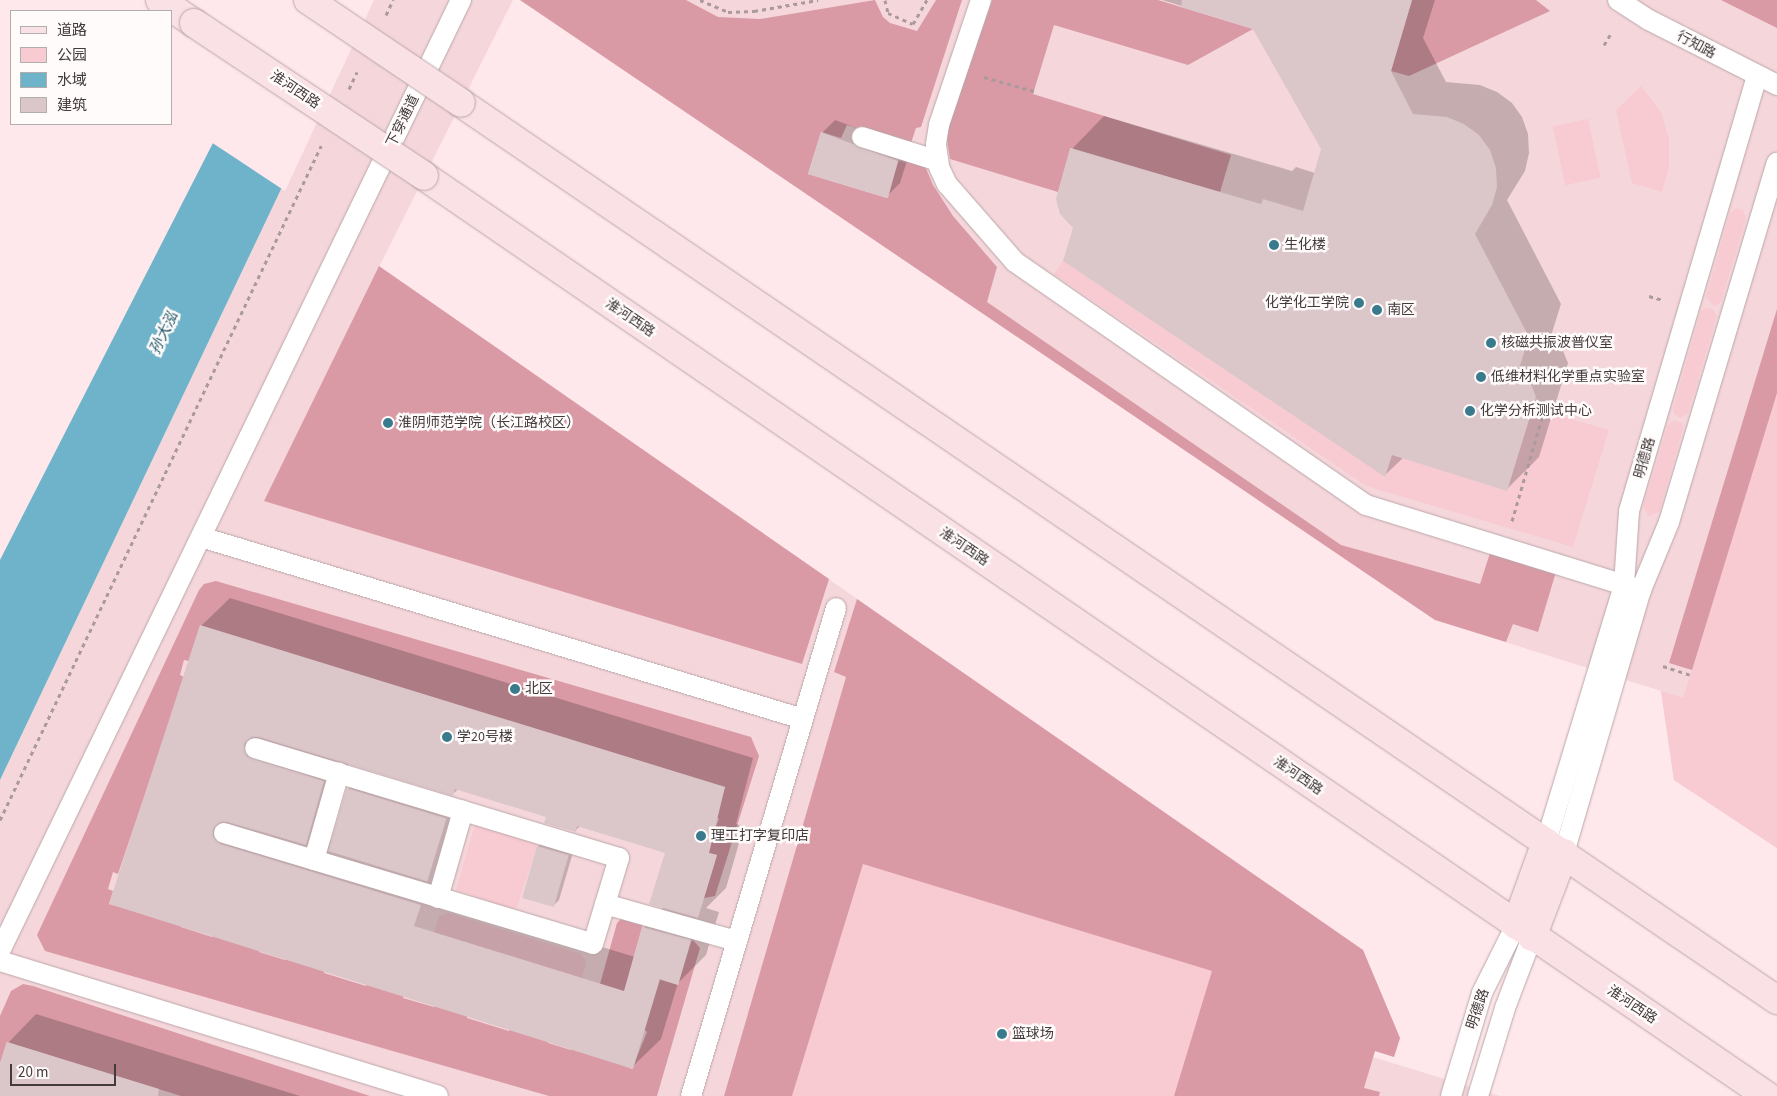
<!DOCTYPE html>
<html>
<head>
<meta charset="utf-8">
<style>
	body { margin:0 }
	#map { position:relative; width:1777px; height:1096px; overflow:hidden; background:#fee8eb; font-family:"Source Sans 3","Noto Sans SC",sans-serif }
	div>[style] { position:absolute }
	.built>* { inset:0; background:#f5d7db }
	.green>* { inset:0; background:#f8cad1; transform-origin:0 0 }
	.forest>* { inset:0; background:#d99aa5 }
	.water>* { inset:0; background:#6eb3c9 }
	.pier>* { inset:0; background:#fee8eb }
	.shadow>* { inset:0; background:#0003 }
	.building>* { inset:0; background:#dbc6c9; transform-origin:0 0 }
	.path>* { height:3px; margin-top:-1.5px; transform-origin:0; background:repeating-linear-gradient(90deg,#aa9a9c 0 4px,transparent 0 8px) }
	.roads { filter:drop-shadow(0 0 1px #bba6a9) drop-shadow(0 0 1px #bba6a9) }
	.service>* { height:20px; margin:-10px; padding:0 10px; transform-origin:10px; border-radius:10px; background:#fff }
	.secondary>* { height:28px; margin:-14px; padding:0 14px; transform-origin:14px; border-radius:14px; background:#fae1e6 }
	.bridges { filter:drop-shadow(0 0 1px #bba6a9) drop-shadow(0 0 1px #bba6a9) }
	.secondary-bridge>* { height:28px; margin:-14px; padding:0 14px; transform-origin:14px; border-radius:14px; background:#fae1e6 }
	.dots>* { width:14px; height:14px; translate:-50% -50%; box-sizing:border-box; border:2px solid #fffbfb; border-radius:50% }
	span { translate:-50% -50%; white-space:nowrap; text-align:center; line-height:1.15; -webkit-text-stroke:5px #fffbfb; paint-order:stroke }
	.street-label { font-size:14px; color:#423a3b }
	.poi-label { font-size:14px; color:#423a3b }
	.left { translate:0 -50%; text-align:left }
	.right { translate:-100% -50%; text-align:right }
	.water-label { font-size:15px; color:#225b6b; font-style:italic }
	.legend { position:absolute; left:10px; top:10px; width:162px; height:115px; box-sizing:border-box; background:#fffbfb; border:1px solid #b3aeae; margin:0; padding:6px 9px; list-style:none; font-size:15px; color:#423a3b }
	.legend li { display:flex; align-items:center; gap:10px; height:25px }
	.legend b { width:25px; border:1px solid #b3aeae }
	.scale { position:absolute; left:10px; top:1064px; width:106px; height:22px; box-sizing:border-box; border:2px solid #423a3b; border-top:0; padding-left:6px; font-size:15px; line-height:18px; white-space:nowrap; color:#423a3b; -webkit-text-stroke:4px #fffbfb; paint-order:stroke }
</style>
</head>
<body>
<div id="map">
	<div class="built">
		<div style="clip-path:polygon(371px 0,513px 0,379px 267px,1363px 950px,1400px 1038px,1394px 1057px,1375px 1051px,1373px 1057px,1500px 1096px,0 1096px,0 780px)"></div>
		<div style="clip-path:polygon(520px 0,1777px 0,1777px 848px,1674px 780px,1661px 691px,1435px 620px)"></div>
	</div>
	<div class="green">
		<div style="clip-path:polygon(1641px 86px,1661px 112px,1669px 139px,1669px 166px,1662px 192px,1632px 183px,1616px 110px)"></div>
		<div style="left:1588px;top:119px;width:60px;height:36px;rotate:78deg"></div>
		<div style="clip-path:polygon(1737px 208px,1743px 210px,1746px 218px,1721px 302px,1714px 306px,1706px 297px,1730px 213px)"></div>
		<div style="clip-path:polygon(1063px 261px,1385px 477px,1392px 455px,1507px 491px,1533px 408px,1609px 430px,1573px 547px,1366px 486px,1054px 274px)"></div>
		<div style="clip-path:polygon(1705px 308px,1713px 309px,1717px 316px,1688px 413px,1681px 418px,1674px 414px,1673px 409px,1701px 311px)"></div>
		<div style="clip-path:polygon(1777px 393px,1777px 848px,1674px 780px,1661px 691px,1683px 698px)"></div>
		<div style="clip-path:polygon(1674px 420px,1682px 423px,1683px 429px,1659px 512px,1649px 516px,1643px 507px,1668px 425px)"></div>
		<div style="clip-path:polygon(475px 824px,535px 841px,537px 846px,517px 907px,513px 909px,456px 890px)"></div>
		<div style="clip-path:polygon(863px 864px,1213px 971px,1174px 1096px,792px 1096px)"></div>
		<div style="clip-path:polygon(448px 913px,581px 954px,586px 962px,582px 978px,434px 933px,439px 916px)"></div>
	</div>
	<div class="forest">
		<div style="clip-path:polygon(520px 0,686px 0,718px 17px,760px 19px,875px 0,883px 17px,890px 23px,917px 31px,936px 0,962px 0,921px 127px,916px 128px,910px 146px,847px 125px,841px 138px,821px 132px,808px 174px,887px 198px,900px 156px,925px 166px,933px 185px,953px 216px,997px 267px,987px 302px,1341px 545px,1480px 584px,1490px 553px,1556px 572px,1538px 632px,1513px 624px,1506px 642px,1435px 620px)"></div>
		<div style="clip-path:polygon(992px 0,1158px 0,1253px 29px,1188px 65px,1054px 25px,1033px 94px,1231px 155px,1220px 192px,1071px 148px,1058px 192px,950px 159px,946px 133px)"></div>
		<div style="clip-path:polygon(1412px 0,1536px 0,1550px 11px,1409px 76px,1391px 71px)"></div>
		<div style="clip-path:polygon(1721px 0,1777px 0,1777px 28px)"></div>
		<div style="clip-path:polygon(379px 266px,829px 579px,802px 664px,264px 501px)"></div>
		<div style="clip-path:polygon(1777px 309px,1777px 393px,1692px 670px,1669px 663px)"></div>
		<div style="clip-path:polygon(216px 581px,751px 737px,759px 756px,715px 896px,704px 898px,717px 855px,705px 852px,719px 819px,716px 817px,725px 787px,200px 626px,189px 661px,184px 660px,180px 675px,184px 677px,180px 691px,118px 874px,113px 872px,108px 889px,113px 891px,109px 904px,182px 922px,181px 927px,212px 937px,214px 932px,261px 946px,259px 952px,285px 960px,287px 955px,326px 967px,324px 973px,366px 986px,367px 981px,405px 992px,403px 998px,434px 1007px,436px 1002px,469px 1012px,467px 1018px,509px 1031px,511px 1025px,549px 1037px,548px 1043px,571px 1050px,573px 1044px,632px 1069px,647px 1032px,600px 984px,617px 923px,625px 915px,644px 921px,630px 971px,678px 985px,692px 939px,700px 948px,657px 1096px,549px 1096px,45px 951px,37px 935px,199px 590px,204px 584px)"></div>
		<div style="clip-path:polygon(857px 599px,1363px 950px,1400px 1038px,1394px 1057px,1375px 1051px,1364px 1088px,1380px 1092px,1379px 1096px,1174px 1096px,1212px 971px,863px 864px,792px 1096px,724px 1096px,846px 677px,834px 672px)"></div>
		<div style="clip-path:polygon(23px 984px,33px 986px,370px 1096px,181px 1096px,7px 1042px,0 1063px,0 1016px,11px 991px)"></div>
	</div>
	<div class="water">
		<div style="clip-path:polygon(286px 0,371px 0,0 780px,0 560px)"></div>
	</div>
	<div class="pier">
		<div style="clip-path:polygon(284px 0,374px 0,285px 191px,211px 142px)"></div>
	</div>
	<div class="shadow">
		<div style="clip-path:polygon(1162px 0,1435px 0,1423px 38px,1446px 82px,1480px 85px,1497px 92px,1512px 103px,1522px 117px,1528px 134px,1529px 153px,1525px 171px,1507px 200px,1561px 304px,1550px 339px,1563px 351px,1568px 363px,1539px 457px,1507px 489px,1404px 457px,1385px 475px,1064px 260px,1074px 228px,1058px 207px,1072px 149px,1104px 116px,1292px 171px,1296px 167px,1315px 173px,1322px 149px,1253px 28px)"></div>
		<div style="clip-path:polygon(835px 120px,911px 148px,900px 183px,887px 196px,822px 133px)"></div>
		<div style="clip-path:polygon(evenodd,230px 598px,753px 758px,736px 824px,744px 826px,726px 888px,706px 908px,719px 912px,706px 955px,678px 983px,661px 1039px,632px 1067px,110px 903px,201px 626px,230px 598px,349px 763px,453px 794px,458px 789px,547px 816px,575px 831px,581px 825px,667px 852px,664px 907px,644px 927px,635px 957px,442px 898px,459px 805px,361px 776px,348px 789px,333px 841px,314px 836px,334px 815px,349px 763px)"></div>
		<div style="clip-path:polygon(544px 840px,574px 849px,559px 900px,553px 906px,523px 897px,538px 846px)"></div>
		<div style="clip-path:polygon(36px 1014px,300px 1096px,0 1096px,0 1068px,8px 1043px)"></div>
	</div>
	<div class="building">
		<div style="clip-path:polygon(1182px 0,1412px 0,1391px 71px,1413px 114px,1447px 117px,1464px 124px,1479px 135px,1490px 150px,1496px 168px,1497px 187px,1492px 205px,1475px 234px,1529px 337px,1518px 372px,1531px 384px,1536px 397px,1507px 491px,1392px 455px,1385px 477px,1063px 261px,1073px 228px,1060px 214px,1056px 199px,1070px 148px,1261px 204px,1263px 199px,1303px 211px,1321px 149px,1253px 29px,1181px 7px)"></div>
		<div style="clip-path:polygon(821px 132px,898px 161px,888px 198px,808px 174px)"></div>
		<div style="clip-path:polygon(200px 625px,725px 787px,709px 853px,717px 855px,698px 918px,649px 904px,665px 853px,577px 826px,576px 832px,544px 823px,546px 817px,455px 789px,453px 796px,258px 737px,252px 737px,244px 744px,247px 756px,324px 781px,306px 845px,227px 822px,221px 822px,213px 829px,213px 836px,221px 844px,421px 905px,414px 926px,624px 991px,642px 927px,691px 940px,678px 985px,660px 979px,633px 1069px,109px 904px)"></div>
		<div style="left:347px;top:788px;width:104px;height:66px;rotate:17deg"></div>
		<div style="left:537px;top:846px;width:33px;height:54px;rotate:16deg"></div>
		<div style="clip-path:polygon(7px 1042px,159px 1089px,158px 1096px,0 1096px,0 1063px)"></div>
	</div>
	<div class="path">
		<div style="left:700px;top:0;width:30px;rotate:23deg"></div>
		<div style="left:728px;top:12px;width:26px;rotate:-2deg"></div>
		<div style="left:754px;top:11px;width:65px;rotate:-9.8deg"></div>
		<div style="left:885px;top:0;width:13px;rotate:77deg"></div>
		<div style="left:888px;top:13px;width:27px;rotate:24deg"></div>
		<div style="left:913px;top:24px;width:28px;rotate:-60deg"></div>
		<div style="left:386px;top:15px;width:17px;rotate:-65deg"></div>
		<div style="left:1604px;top:45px;width:12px;rotate:-59deg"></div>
		<div style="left:984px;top:77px;width:52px;rotate:15.6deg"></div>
		<div style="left:349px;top:89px;width:19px;rotate:-65deg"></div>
		<div style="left:1649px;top:296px;width:15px;rotate:16deg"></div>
		<div style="left:1512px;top:521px;width:115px;rotate:-73.8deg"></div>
		<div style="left:1663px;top:666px;width:28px;rotate:18deg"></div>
		<div style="left:0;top:820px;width:747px;rotate:-64.53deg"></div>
	</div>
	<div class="roads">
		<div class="service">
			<div style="left:981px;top:0;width:132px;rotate:108.6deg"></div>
			<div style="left:939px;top:125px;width:20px;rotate:99deg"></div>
			<div style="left:936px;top:145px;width:22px;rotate:82deg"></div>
			<div style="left:939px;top:167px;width:19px;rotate:65deg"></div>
			<div style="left:947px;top:184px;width:103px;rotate:48.9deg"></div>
			<div style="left:1015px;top:262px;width:427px;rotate:34.7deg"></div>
			<div style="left:1366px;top:505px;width:288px;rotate:17.2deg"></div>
			<div style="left:1618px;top:0;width:37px;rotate:33deg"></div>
			<div style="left:1649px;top:20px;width:144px;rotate:26.9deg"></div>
			<div style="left:862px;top:137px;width:80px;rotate:17.5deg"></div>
			<div style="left:201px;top:537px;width:629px;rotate:16.82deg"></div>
			<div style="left:224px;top:833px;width:385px;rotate:16.7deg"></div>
			<div style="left:593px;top:944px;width:90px;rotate:-73.2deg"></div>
			<div style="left:619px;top:858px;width:380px;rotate:-163.2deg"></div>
			<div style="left:1546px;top:842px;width:269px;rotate:-73.1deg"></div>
			<div style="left:1624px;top:585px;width:74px;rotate:-86.1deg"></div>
			<div style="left:1629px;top:511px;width:453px;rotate:-73.6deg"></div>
			<div style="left:1564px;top:853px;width:274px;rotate:-73.7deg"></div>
			<div style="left:1641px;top:590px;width:74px;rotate:-67.6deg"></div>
			<div style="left:1669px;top:522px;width:375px;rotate:-73.3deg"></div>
			<div style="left:314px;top:860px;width:91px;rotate:-74deg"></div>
			<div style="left:438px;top:898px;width:91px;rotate:-74deg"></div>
			<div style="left:605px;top:904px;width:137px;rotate:15.7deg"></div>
			<div style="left:0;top:951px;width:1057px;rotate:-64.14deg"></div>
			<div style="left:0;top:961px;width:458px;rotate:17.1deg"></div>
			<div style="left:691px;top:1096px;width:509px;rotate:-73.45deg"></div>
			<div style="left:1451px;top:1096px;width:108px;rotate:-73.2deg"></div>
			<div style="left:1482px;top:993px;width:76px;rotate:-63.4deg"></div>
			<div style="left:1478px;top:1096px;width:92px;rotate:-72.9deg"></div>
			<div style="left:1505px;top:1008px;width:76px;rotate:-69.2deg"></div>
		</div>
		<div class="secondary">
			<div style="left:160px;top:0;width:41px;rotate:34.1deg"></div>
			<div style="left:461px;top:103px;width:1593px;rotate:34.28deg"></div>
			<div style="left:424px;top:176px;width:1628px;rotate:34.41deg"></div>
			<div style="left:1516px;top:925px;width:88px;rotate:-70.1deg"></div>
			<div style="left:1532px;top:937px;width:90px;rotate:-69.1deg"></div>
		</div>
	</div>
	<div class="bridges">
		<div class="secondary-bridge">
			<div style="left:308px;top:0;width:184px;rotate:33.9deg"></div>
			<div style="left:194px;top:23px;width:276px;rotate:33.6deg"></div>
		</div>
	</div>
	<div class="dots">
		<div style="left:1274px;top:245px;background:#397a8d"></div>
		<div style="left:1359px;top:303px;background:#397a8d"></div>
		<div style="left:1377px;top:310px;background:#397a8d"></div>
		<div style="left:1491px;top:343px;background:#397a8d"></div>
		<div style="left:1481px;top:377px;background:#397a8d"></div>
		<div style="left:1470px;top:411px;background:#397a8d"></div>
		<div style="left:388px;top:423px;background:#397a8d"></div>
		<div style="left:515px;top:689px;background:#397a8d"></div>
		<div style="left:447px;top:737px;background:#397a8d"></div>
		<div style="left:701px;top:836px;background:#397a8d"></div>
		<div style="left:1002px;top:1034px;background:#397a8d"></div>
	</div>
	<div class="street-label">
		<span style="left:1696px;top:45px;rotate:28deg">行知路</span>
		<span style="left:295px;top:90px;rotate:34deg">淮河西路</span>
		<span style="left:403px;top:121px;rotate:-64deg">下穿通道</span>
		<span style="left:630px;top:318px;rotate:34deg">淮河西路</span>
		<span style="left:1645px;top:458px;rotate:-74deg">明德路</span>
		<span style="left:964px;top:547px;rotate:34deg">淮河西路</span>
		<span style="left:1298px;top:776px;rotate:34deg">淮河西路</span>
		<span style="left:1632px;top:1005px;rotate:34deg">淮河西路</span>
		<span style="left:1478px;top:1009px;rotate:-71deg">明德路</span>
	</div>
	<div class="poi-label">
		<span class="left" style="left:1284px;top:245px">生化楼</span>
		<span class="right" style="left:1349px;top:303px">化学化工学院</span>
		<span class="left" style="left:1387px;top:310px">南区</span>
		<span class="left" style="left:1501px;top:343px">核磁共振波普仪室</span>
		<span class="left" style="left:1491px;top:377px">低维材料化学重点实验室</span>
		<span class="left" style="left:1480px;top:411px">化学分析测试中心</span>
		<span class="left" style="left:398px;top:423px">淮阴师范学院（长江路校区）</span>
		<span class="left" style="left:525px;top:689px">北区</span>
		<span class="left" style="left:457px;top:737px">学20号楼</span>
		<span class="left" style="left:711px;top:836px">理工打字复印店</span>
		<span class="left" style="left:1012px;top:1034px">篮球场</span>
	</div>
	<div class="water-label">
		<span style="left:164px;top:333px;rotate:-64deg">孙大泓</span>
	</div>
	<ul class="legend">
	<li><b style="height:6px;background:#fae1e6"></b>道路</li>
	<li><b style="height:14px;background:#f8cad1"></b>公园</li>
	<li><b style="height:14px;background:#6eb3c9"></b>水域</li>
	<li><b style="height:14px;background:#dbc6c9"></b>建筑</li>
	</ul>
	<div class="scale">20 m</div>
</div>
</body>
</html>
